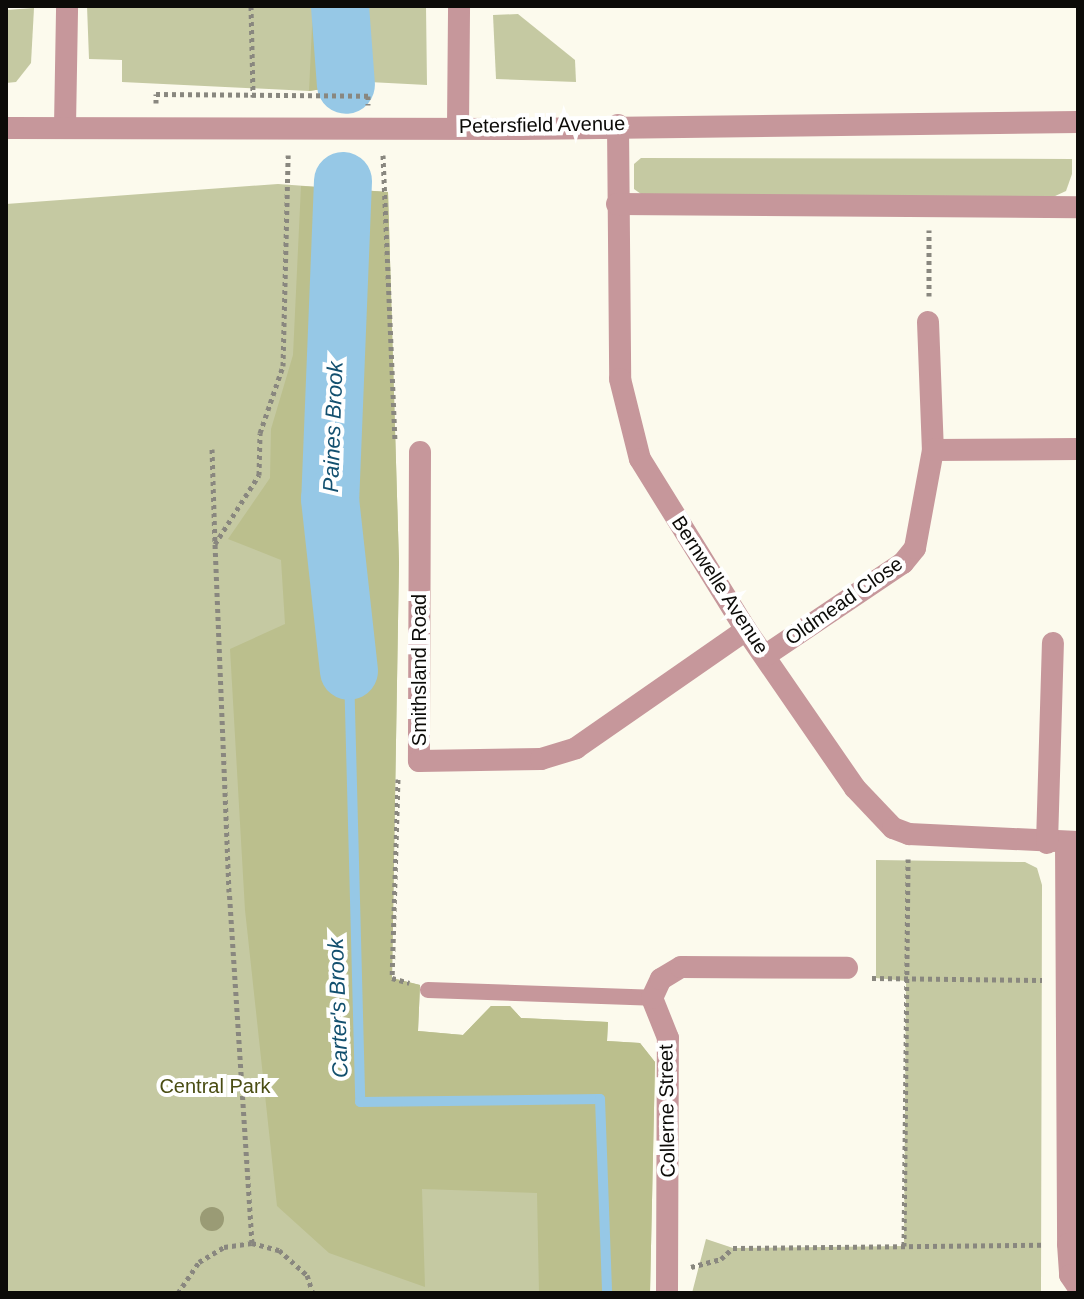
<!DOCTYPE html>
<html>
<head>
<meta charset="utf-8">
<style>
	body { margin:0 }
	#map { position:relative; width:1084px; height:1299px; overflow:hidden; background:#fcfaed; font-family:Helvetica,sans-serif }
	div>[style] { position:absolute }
	.green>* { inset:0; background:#c5c9a2 }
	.forest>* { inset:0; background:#bbbf8d }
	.stream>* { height:10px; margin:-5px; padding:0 5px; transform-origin:5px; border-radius:5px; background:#96c8e6 }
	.river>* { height:58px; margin:-29px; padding:0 29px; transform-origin:29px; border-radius:29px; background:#96c8e6 }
	.path>* { height:5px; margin-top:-2.5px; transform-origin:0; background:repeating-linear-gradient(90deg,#89877f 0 4px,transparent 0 8px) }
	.service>* { height:16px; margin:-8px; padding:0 8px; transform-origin:8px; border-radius:8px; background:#c6979b }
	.minor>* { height:22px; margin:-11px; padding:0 11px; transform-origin:11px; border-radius:11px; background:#c6979b }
	.tertiary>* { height:22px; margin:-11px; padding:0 11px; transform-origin:11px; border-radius:11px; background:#c6979b }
	.trees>* { width:24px; height:24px; margin:-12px; border-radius:50%; background:#9a9b75 }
	span { translate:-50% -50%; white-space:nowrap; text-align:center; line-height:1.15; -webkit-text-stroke:8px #fff; paint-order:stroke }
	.street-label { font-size:20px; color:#0c0b08 }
	.park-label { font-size:20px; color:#4a4d13 }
	.water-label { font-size:22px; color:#13506f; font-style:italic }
	.frame { position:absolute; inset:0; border:8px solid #0c0b08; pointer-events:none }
</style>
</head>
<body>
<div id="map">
	<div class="green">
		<div style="clip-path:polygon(87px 6px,426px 6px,427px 85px,369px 82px,309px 91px,122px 82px,122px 60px,89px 59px)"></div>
		<div style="clip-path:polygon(34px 8px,31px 63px,16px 82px,6px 83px,6px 10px)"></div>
		<div style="clip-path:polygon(518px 14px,575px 60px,576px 82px,496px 79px,493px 15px)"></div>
		<div style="clip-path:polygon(641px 158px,1072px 159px,1072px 174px,1066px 191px,1053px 197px,641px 194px,634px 189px,634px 164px)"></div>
		<div style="clip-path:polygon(278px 184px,388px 192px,399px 563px,392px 978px,420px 985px,418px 1031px,463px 1035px,491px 1006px,510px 1006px,521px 1018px,608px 1022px,607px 1041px,640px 1043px,655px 1062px,650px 1293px,6px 1293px,6px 204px)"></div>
		<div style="clip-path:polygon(876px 860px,1025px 862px,1037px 868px,1042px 885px,1041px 1293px,692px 1293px,706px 1239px,733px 1248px,904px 1246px,906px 981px,876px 978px)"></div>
	</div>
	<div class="forest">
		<div style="clip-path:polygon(313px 6px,360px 6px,369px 82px,309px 91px)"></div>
		<div style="clip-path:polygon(301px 186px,388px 192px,399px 563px,392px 978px,420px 985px,418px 1031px,463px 1035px,491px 1006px,510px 1006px,521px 1018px,608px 1022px,607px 1041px,640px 1043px,655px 1062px,650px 1293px,539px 1293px,537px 1193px,422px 1189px,425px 1287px,329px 1253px,277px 1206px,245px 910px,230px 649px,285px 624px,281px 560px,228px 539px,270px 478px,271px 429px,293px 355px)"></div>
	</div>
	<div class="stream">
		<div style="left:349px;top:671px;width:431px;rotate:88.5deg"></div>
		<div style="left:360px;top:1102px;width:240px;rotate:-0.7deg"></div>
		<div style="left:600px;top:1099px;width:194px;rotate:87.9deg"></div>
	</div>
	<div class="river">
		<div style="left:340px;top:6px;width:79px;rotate:85.7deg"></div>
		<div style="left:343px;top:181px;width:318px;rotate:92.3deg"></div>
		<div style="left:330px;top:499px;width:173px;rotate:83.7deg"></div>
	</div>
	<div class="path">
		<div style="left:251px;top:6px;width:91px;rotate:88.7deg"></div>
		<div style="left:156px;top:103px;width:9px;rotate:-90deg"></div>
		<div style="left:156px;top:94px;width:212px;rotate:0.5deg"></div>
		<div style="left:368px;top:96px;width:9px;rotate:90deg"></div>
		<div style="left:383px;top:155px;width:286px;rotate:87.6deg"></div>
		<div style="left:929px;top:296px;width:66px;rotate:-90deg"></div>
		<div style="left:212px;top:449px;width:94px;rotate:88.2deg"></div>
		<div style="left:398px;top:779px;width:199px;rotate:91.7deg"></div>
		<div style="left:392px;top:978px;width:18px;rotate:16deg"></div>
		<div style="left:872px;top:978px;width:170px;rotate:0.7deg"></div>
		<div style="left:252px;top:1243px;width:352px;rotate:-93.7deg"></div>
		<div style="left:229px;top:892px;width:348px;rotate:-92.3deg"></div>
		<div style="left:215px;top:544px;width:82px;rotate:-57.5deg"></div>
		<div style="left:259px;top:475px;width:42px;rotate:-88.6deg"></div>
		<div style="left:260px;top:433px;width:71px;rotate:-71.1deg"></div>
		<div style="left:283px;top:366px;width:211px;rotate:-88.6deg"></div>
		<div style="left:904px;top:1246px;width:387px;rotate:-89.4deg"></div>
		<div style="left:691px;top:1267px;width:31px;rotate:-15deg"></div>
		<div style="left:721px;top:1259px;width:16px;rotate:-43deg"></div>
		<div style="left:733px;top:1248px;width:310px;rotate:-0.6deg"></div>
		<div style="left:178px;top:1293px;width:37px;rotate:-56deg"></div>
		<div style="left:199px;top:1262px;width:29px;rotate:-31deg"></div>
		<div style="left:224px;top:1247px;width:28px;rotate:-8deg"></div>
		<div style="left:252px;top:1243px;width:28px;rotate:15deg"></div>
		<div style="left:279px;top:1250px;width:38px;rotate:42deg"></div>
		<div style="left:307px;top:1275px;width:19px;rotate:72deg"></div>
	</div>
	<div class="service">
		<div style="left:428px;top:990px;width:224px;rotate:2deg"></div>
	</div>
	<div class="minor">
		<div style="left:618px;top:125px;width:254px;rotate:89.5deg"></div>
		<div style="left:620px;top:379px;width:82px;rotate:76deg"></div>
		<div style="left:640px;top:459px;width:201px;rotate:58.2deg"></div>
		<div style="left:746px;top:630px;width:192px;rotate:55.4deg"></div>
		<div style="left:855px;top:788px;width:55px;rotate:46.5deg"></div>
		<div style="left:893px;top:828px;width:17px;rotate:21deg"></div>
		<div style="left:909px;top:834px;width:169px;rotate:2.7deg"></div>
		<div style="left:65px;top:126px;width:120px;rotate:-89deg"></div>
		<div style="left:458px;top:127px;width:121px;rotate:-89.5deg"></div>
		<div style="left:617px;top:204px;width:461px;rotate:0.4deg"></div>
		<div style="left:928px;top:322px;width:128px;rotate:87.8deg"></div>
		<div style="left:420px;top:452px;width:309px;rotate:90.2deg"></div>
		<div style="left:419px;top:761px;width:122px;rotate:-0.9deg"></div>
		<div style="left:541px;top:759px;width:37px;rotate:-17deg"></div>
		<div style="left:576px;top:748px;width:207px;rotate:-34.8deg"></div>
		<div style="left:766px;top:655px;width:165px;rotate:-33.9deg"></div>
		<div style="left:903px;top:563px;width:19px;rotate:-51deg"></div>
		<div style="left:915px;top:548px;width:100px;rotate:-79.6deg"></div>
		<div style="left:933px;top:450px;width:145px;rotate:-0.4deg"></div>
		<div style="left:1066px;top:842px;width:402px;rotate:89.7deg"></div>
		<div style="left:1068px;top:1244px;width:31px;rotate:86deg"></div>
		<div style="left:1070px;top:1275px;width:14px;rotate:56deg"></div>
		<div style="left:1047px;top:843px;width:200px;rotate:-88.3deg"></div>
		<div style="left:667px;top:1293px;width:255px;rotate:-89.8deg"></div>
		<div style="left:668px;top:1038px;width:43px;rotate:-111.8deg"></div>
		<div style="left:652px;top:998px;width:21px;rotate:-65deg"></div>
		<div style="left:661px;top:979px;width:23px;rotate:-31deg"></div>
		<div style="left:681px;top:967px;width:166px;rotate:0.3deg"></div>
	</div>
	<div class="tertiary">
		<div style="left:6px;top:128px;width:515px;rotate:0.11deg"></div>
		<div style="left:521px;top:129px;width:557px;rotate:-0.72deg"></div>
	</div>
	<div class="trees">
		<div style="left:212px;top:1219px"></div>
	</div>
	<div class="street-label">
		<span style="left:542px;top:125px;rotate:-1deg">Petersfield Avenue</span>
		<span style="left:720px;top:585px;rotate:57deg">Bernwelle Avenue</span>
		<span style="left:844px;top:601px;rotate:-35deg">Oldmead Close</span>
		<span style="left:419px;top:670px;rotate:-90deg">Smithsland Road</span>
		<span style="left:667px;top:1111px;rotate:-91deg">Collerne Street</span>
	</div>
	<div class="park-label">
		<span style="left:215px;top:1086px">Central Park</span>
	</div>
	<div class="water-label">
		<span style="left:333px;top:427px;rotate:-88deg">Paines Brook</span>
		<span style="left:338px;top:1008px;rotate:-92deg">Carter's Brook</span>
	</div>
	<div class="frame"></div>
</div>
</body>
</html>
